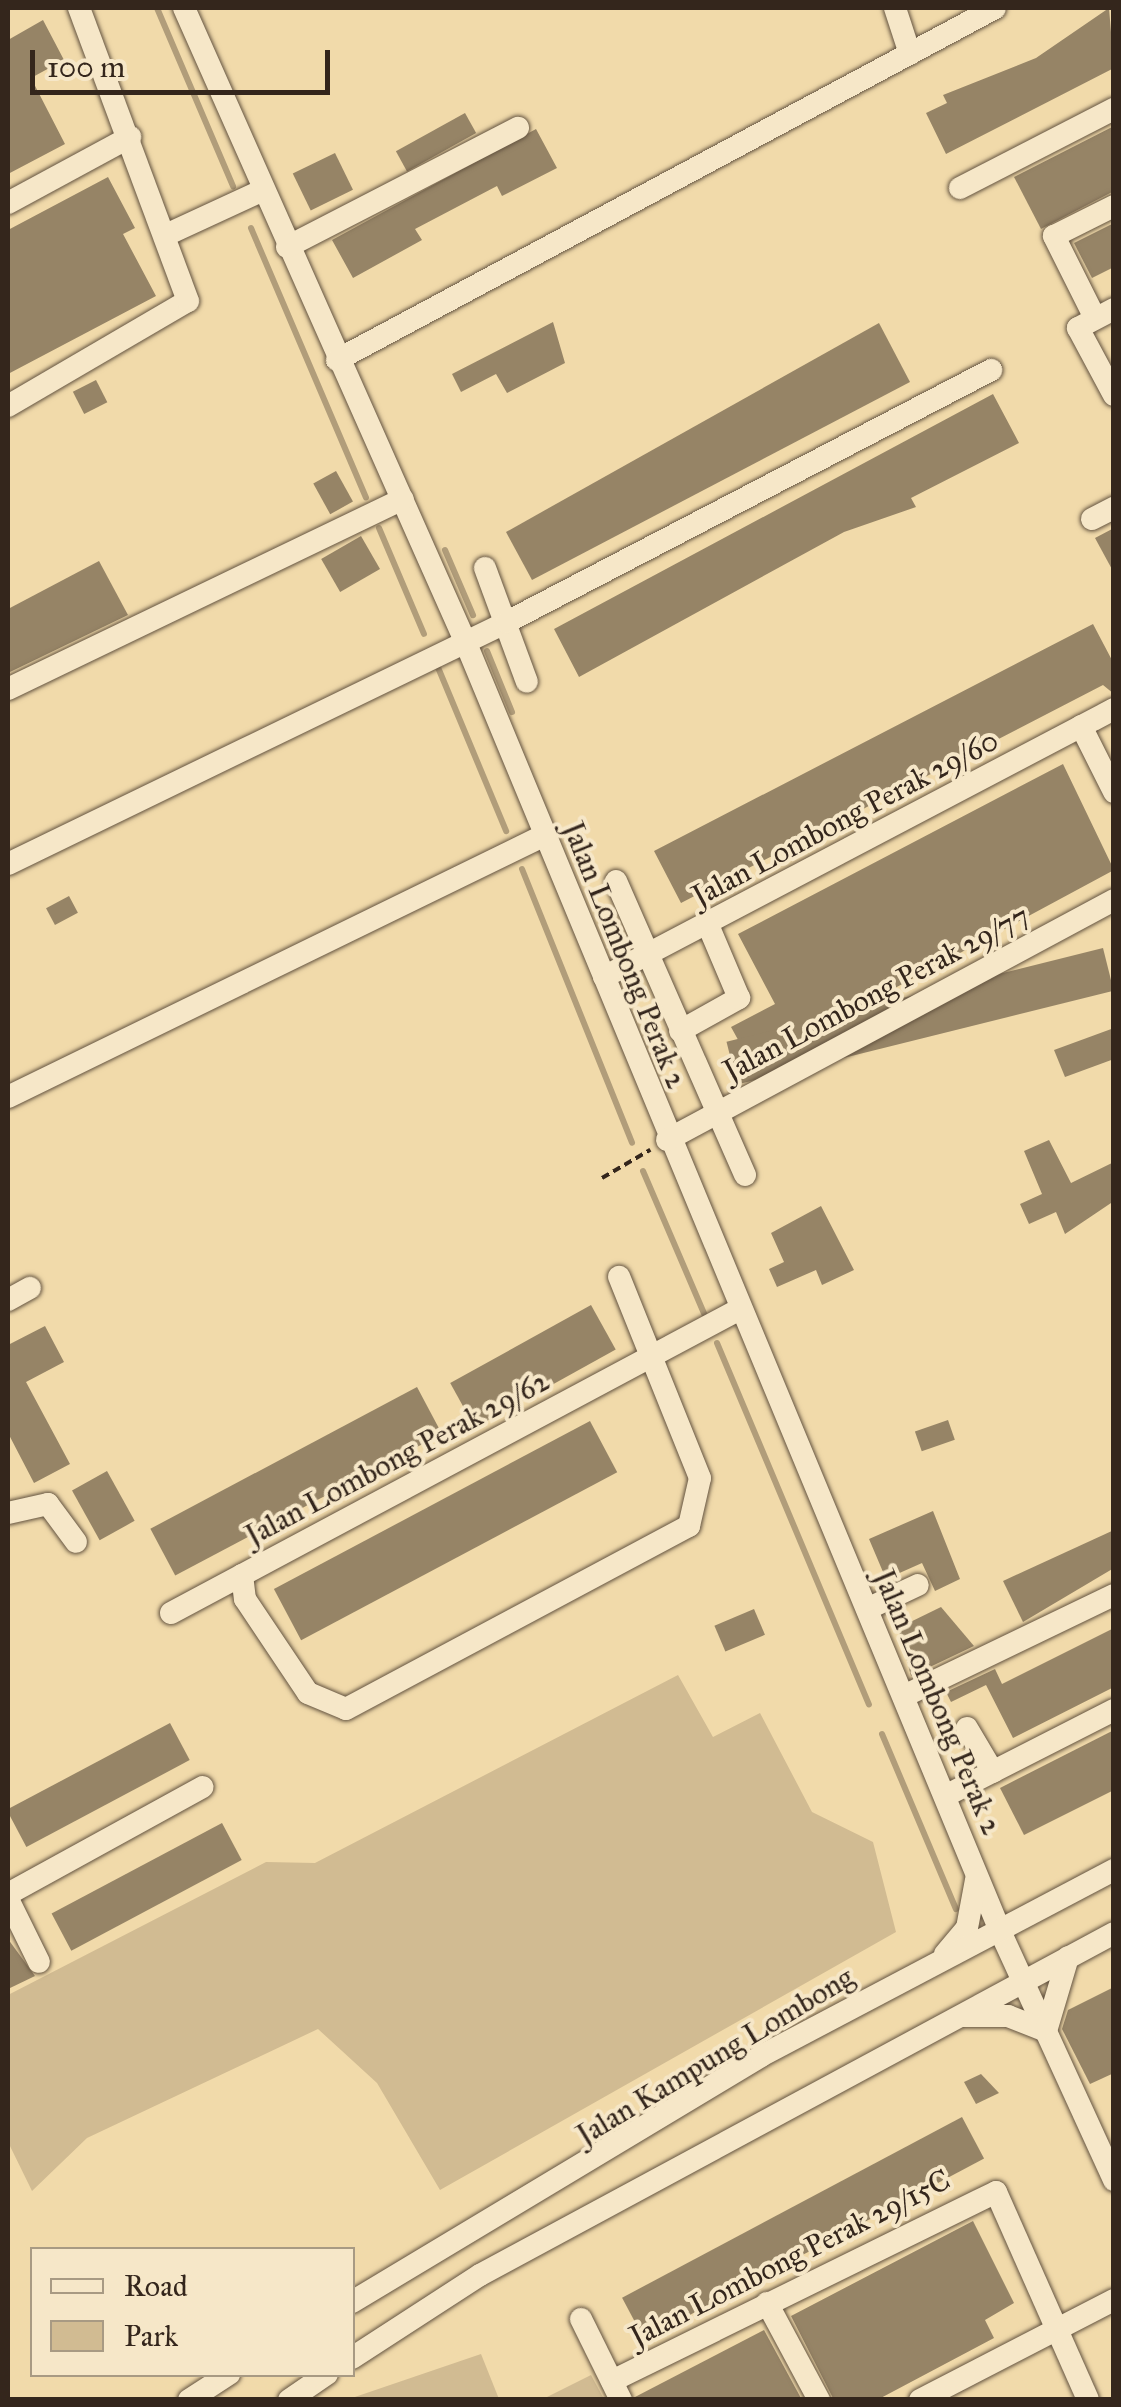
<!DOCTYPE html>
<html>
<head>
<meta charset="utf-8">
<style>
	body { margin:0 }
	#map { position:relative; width:1121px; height:2407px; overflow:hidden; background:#f1daaa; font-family:"IM FELL Great Primer",serif }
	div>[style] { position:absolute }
	.green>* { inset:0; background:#d1bb92 }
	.stream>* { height:6px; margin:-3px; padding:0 3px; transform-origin:3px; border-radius:3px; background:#b19d7a }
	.building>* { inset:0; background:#968466; transform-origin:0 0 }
	.path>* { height:4px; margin-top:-2px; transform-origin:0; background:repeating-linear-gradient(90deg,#34261c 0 8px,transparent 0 13px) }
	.roads { filter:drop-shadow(0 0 2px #635340) drop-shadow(0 0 2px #635340) }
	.minor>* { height:22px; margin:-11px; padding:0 11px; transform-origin:11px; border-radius:11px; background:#f6e7c8 }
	span { translate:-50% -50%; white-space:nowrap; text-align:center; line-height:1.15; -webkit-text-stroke:8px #f6e7c8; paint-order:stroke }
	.street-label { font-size:30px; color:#34261c }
	.frame { position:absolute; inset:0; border:10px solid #34261c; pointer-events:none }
	.legend { position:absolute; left:30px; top:2247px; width:325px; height:130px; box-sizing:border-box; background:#f6e7c8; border:2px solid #a89a83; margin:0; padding:12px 18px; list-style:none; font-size:30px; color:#34261c }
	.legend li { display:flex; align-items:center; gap:20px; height:50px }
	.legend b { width:50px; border:2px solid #a89a83 }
	.scale { position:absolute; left:30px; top:50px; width:300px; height:45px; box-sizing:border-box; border:5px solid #34261c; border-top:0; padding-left:12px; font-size:30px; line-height:35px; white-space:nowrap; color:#34261c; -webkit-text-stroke:8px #f6e7c8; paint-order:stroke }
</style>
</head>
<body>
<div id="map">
	<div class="green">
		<div style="clip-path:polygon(678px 1675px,713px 1737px,760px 1713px,812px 1812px,873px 1842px,896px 1932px,440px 2190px,377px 2083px,318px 2029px,87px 2138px,32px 2191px,8px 2142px,8px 1995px,266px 1862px,315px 1863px)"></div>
		<div style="clip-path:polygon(481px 2354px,499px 2399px,349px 2399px)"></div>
		<div style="clip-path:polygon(591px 2375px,604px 2399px,543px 2399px)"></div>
	</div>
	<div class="stream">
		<div style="left:157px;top:8px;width:194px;rotate:66.9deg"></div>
		<div style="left:251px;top:228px;width:293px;rotate:66.9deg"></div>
		<div style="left:379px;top:528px;width:115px;rotate:67deg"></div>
		<div style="left:445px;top:550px;width:71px;rotate:66.7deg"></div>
		<div style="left:487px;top:651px;width:66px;rotate:67.7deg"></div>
		<div style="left:437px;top:665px;width:180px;rotate:67.4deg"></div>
		<div style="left:522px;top:869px;width:295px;rotate:68.1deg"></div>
		<div style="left:643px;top:1171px;width:155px;rotate:66.8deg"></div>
		<div style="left:717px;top:1343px;width:392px;rotate:67.2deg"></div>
		<div style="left:882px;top:1734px;width:190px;rotate:67.1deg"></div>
	</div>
	<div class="building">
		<div style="clip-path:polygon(1109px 8px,1114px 68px,946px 154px,926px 113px,947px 103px,943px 95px,1036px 58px)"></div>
		<div style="clip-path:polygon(43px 20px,64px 60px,31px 78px,65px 144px,8px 174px,8px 40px)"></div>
		<div style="left:465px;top:113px;width:23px;height:79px;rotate:61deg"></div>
		<div style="clip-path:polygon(1114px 126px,1114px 191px,1041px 229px,1014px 177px)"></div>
		<div style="clip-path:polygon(536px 129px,557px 168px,502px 196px,497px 186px,415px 229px,422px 240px,353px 278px,332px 240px)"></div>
		<div style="left:335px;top:153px;width:41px;height:47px;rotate:64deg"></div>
		<div style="clip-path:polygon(108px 177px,135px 228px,123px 234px,156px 296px,8px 374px,8px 230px)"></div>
		<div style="clip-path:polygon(1114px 223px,1114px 267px,1092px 278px,1074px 243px)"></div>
		<div style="clip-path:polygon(553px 322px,565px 363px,507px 393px,496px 374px,461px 392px,452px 374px)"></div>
		<div style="clip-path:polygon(879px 323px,910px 382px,532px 580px,506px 532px)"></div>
		<div style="left:96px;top:380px;width:25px;height:26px;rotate:63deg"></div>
		<div style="clip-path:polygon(993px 394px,1019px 443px,911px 498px,916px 507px,844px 532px,579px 677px,554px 629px)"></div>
		<div style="left:336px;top:471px;width:35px;height:26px;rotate:61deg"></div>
		<div style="clip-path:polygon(1114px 528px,1114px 573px,1095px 538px)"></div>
		<div style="left:361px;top:536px;width:38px;height:46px;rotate:60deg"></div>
		<div style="clip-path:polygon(99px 561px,128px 615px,10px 672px,8px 609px)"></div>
		<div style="clip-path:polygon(1093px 624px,1114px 664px,1114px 694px,1103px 685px,681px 903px,654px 851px)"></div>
		<div style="clip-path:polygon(1063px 764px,1114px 870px,752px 1065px,731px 1027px,775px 1004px,738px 934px)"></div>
		<div style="left:69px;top:896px;width:19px;height:26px;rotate:62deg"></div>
		<div style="left:1103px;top:948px;width:44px;height:388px;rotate:76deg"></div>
		<div style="clip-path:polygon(1114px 1028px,1114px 1059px,1065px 1077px,1054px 1050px)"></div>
		<div style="clip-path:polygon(1049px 1140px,1071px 1183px,1114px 1162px,1114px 1201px,1065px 1234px,1056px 1212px,1029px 1224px,1020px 1204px,1042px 1194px,1024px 1151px)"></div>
		<div style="clip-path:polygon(821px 1206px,854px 1270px,822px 1285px,816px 1270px,777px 1287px,769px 1269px,784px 1262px,771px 1233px)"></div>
		<div style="left:591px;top:1305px;width:51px;height:161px;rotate:61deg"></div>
		<div style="clip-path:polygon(45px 1326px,64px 1362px,26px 1382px,70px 1464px,34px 1483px,8px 1433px,8px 1345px)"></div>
		<div style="left:417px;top:1387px;width:53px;height:302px;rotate:62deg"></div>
		<div style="left:948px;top:1420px;width:21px;height:35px;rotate:71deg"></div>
		<div style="left:590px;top:1421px;width:58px;height:358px;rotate:62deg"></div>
		<div style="left:107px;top:1471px;width:57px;height:40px;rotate:61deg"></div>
		<div style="clip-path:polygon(933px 1511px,960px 1579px,935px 1591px,922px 1563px,886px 1579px,869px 1539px)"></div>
		<div style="clip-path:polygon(1114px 1530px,1114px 1568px,1023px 1622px,1003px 1581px)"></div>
		<div style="clip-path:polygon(941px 1607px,974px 1646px,911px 1676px,898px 1628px)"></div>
		<div style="left:754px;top:1609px;width:28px;height:43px;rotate:67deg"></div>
		<div style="clip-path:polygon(1114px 1628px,1114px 1687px,1013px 1738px,986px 1685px,951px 1702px,946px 1692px,995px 1669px,1002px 1684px)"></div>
		<div style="left:170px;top:1723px;width:42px;height:185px;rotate:62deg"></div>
		<div style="clip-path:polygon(1114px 1730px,1114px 1790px,1024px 1835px,1000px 1788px)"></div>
		<div style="left:222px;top:1823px;width:42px;height:193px;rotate:62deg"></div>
		<div style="clip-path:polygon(8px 1939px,35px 1976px,8px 1989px)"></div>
		<div style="clip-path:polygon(1114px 1987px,1114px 2073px,1090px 2084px,1062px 2029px,1068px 2010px)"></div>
		<div style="clip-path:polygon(981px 2074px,999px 2093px,976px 2104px,964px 2082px)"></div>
		<div style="left:962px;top:2117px;width:47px;height:385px;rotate:62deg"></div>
		<div style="clip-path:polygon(973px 2221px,1014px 2303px,985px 2320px,994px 2338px,877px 2400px,834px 2400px,791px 2316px)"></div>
		<div style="clip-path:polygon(764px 2330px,802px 2400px,636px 2400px,635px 2397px)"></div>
	</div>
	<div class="path">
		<div style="left:602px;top:1178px;width:56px;rotate:-30.3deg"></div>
	</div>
	<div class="roads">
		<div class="minor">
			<div style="left:184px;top:8px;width:693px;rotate:66.06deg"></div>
			<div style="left:465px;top:641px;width:1397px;rotate:67.47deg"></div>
			<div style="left:1000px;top:1931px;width:274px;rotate:65.4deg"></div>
			<div style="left:895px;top:8px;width:48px;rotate:71.9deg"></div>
			<div style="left:960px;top:188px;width:173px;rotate:-27.2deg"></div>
			<div style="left:8px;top:203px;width:139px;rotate:-28.4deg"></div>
			<div style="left:168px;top:234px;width:102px;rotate:-24.8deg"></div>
			<div style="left:287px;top:247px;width:260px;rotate:-27.3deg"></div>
			<div style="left:1114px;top:309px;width:41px;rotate:152.2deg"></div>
			<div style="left:1078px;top:328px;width:76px;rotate:61.8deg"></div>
			<div style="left:1095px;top:318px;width:92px;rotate:-116.6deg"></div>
			<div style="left:1054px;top:236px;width:67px;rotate:-26.6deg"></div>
			<div style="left:337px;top:360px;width:746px;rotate:-28.14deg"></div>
			<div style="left:8px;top:406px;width:208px;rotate:-30.3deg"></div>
			<div style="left:188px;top:301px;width:313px;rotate:-110.4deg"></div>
			<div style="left:1092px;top:519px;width:25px;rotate:-27deg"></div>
			<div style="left:485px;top:568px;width:121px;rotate:69.8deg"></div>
			<div style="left:8px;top:689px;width:438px;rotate:-25.7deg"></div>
			<div style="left:1081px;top:726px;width:74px;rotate:63.4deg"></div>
			<div style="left:8px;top:864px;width:555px;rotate:-25.87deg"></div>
			<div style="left:507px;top:622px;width:546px;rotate:-27.5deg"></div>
			<div style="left:616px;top:881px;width:321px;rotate:66.3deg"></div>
			<div style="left:604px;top:977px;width:576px;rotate:-27.72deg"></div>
			<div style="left:680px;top:1031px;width:68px;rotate:-29.2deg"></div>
			<div style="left:739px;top:998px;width:79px;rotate:-113deg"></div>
			<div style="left:8px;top:1097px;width:598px;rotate:-26.01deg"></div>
			<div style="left:667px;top:1140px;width:507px;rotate:-28.23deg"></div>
			<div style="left:8px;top:1300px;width:25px;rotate:-29deg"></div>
			<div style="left:8px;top:1513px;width:41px;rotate:-12.7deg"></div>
			<div style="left:48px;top:1504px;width:47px;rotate:53.6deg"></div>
			<div style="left:242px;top:1575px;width:24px;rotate:83deg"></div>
			<div style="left:245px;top:1599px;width:113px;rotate:56.2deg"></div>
			<div style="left:308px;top:1693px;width:41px;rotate:22.8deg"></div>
			<div style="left:346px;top:1709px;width:389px;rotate:-28.1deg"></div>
			<div style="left:689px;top:1526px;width:49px;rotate:-77.1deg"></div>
			<div style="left:700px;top:1478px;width:217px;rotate:-111.9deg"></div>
			<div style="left:867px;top:1609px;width:56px;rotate:-25.2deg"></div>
			<div style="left:171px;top:1613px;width:643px;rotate:-28.12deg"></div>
			<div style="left:904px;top:1696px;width:233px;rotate:-25.7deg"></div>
			<div style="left:967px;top:1728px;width:51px;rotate:59.4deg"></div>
			<div style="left:947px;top:1795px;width:187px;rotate:-27deg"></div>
			<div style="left:8px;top:1894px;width:222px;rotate:-28.8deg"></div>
			<div style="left:8px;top:1899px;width:70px;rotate:63.8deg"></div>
			<div style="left:945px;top:1954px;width:34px;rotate:-50deg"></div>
			<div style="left:967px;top:1928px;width:49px;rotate:-79.4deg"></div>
			<div style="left:963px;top:2016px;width:45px"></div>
			<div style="left:1008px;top:2016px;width:41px;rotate:21.5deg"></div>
			<div style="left:1046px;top:2031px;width:77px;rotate:-73.4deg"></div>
			<div style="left:352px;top:2302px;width:477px;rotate:-31deg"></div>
			<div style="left:761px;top:2056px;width:399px;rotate:-27.8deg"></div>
			<div style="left:767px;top:2303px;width:110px;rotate:61.8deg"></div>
			<div style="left:581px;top:2319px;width:90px;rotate:63.7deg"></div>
			<div style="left:352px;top:2358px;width:153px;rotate:-33deg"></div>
			<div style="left:480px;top:2275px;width:720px;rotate:-28.34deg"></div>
			<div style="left:612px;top:2381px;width:428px;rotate:-26.2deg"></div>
			<div style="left:996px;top:2192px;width:227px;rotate:66.1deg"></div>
			<div style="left:189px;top:2400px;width:48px;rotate:-33deg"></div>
			<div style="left:289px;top:2400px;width:46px;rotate:-34.4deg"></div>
			<div style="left:920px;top:2400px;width:218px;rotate:-27.3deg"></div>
		</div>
	</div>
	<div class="street-label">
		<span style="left:845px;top:818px;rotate:-28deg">Jalan Lombong Perak 29/60</span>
		<span style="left:625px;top:955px;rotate:68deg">Jalan Lombong Perak 2</span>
		<span style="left:876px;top:993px;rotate:-28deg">Jalan Lombong Perak 29/77</span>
		<span style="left:397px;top:1458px;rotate:-28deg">Jalan Lombong Perak 29/62</span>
		<span style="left:938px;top:1702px;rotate:67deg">Jalan Lombong Perak 2</span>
		<span style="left:715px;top:2056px;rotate:-31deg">Jalan Kampung Lombong</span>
		<span style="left:790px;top:2258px;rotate:-27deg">Jalan Lombong Perak 29/15C</span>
	</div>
	<div class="frame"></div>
	<ul class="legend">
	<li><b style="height:12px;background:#f6e7c8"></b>Road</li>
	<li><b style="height:28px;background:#d1bb92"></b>Park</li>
	</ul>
	<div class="scale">100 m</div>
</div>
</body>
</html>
